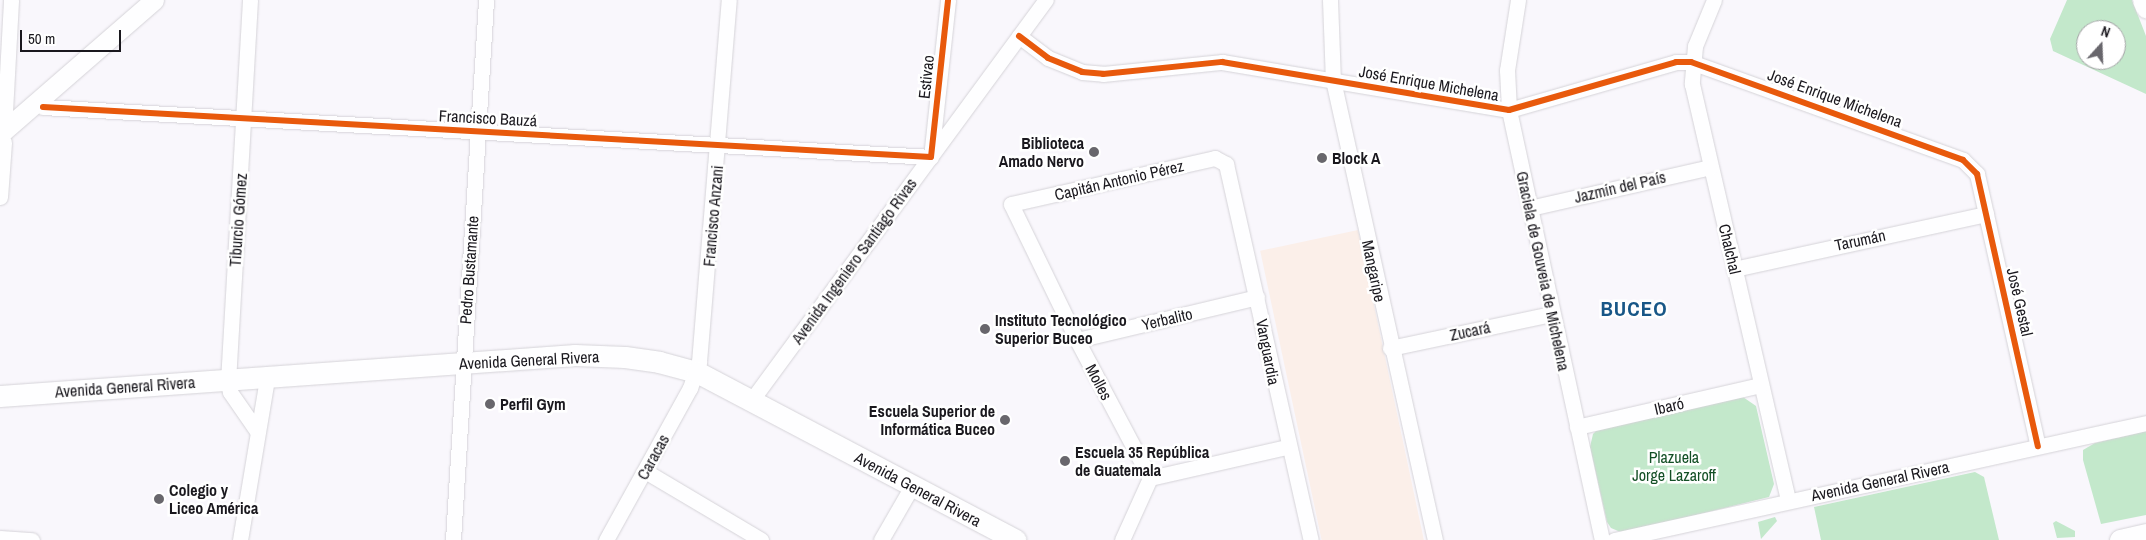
<!DOCTYPE html>
<html>
<head>
<meta charset="utf-8">
<style>
	body { margin:0 }
	#map { position:relative; width:2146px; height:540px; overflow:hidden; background:#f9f7fc; font-family:"Archivo Narrow",sans-serif }
	div>[style] { position:absolute }
	.industrial>* { inset:0; background:#fbefe9; transform-origin:0 0 }
	.green>* { inset:0; background:#c3e8cb }
	.roads { filter:drop-shadow(0 0 1px #d5d3d8) drop-shadow(0 0 1px #d5d3d8) }
	.minor>* { height:15px; margin:-7.5px; padding:0 7.5px; transform-origin:7.5px; border-radius:7.5px; background:#fefeff }
	.tertiary>* { height:19px; margin:-9.5px; padding:0 9.5px; transform-origin:9.5px; border-radius:9.5px; background:#fefeff }
	.secondary>* { height:21px; margin:-10.5px; padding:0 10.5px; transform-origin:10.5px; border-radius:10.5px; background:#fefeff }
	.cycleway>* { height:6px; margin:-3px; padding:0 3px; transform-origin:3px; border-radius:3px; background:#e8590c }
	.dots>* { width:14px; height:14px; translate:-50% -50%; box-sizing:border-box; border:2px solid #fff; border-radius:50% }
	span { translate:-50% -50%; white-space:nowrap; text-align:center; line-height:1.15; -webkit-text-stroke:5px #fff; paint-order:stroke }
	.street-label { font-size:16px; color:#1a181e }
	.poi-label { font-size:16px; color:#1a181e; font-weight:700 }
	.right { translate:-100% -50%; text-align:right }
	.left { translate:0 -50%; text-align:left }
	.park-label { font-size:16px; color:#134f25 }
	.district-label { font-size:21px; color:#185787; font-weight:700; letter-spacing:1px }
	.north { position:absolute; left:2076px; top:20px; width:50px; height:50px; box-sizing:border-box; background:#fff; border:1px solid #a3a3a5; border-radius:50%; rotate:20deg; font-size:14px; font-weight:700; line-height:20px; text-align:center; color:#1a181e }
	.north::after { content:''; display:block; margin:auto; width:18px; height:22px; background:#68666c; clip-path:polygon(50% 0,100% 100%,50% 72%,0 100%) }
	.scale { position:absolute; left:20px; top:30px; width:101px; height:22px; box-sizing:border-box; border:2px solid #1a181e; border-top:0; padding-left:6px; font-size:15px; line-height:18px; white-space:nowrap; color:#1a181e; -webkit-text-stroke:4px #fff; paint-order:stroke }
</style>
</head>
<body>
<div id="map">
	<div class="industrial">
		<div style="left:1358px;top:230px;width:317px;height:100px;rotate:78deg"></div>
	</div>
	<div class="green">
		<div style="clip-path:polygon(evenodd,2067px 0,2132px 0,2146px 36px,2146px 94px,2053px 51px,2050px 39px,2067px 0,2086px 30px,2116px 30px,2116px 60px,2086px 60px,2086px 30px)"></div>
		<div style="clip-path:polygon(1743px 397px,1756px 406px,1774px 484px,1769px 497px,1623px 533px,1611px 528px,1607px 522px,1590px 447px,1593px 434px,1598px 429px)"></div>
		<div style="clip-path:polygon(2146px 431px,2146px 515px,2101px 524px,2083px 460px,2083px 450px,2095px 443px)"></div>
		<div style="clip-path:polygon(1975px 472px,1984px 477px,1999px 540px,1821px 540px,1814px 507px)"></div>
		<div style="clip-path:polygon(1775px 517px,1777px 521px,1761px 539px,1758px 522px)"></div>
		<div style="clip-path:polygon(2056px 521px,2075px 531px,2075px 537px,2057px 538px,2053px 523px)"></div>
	</div>
	<div class="roads">
		<div class="minor">
			<div style="left:250px;top:0;width:381px;rotate:93.3deg"></div>
			<div style="left:228px;top:380px;width:12px;rotate:81deg"></div>
			<div style="left:230px;top:392px;width:47px;rotate:55.3deg"></div>
			<div style="left:1330px;top:0;width:80px;rotate:87.9deg"></div>
			<div style="left:1333px;top:80px;width:471px;rotate:77.5deg"></div>
			<div style="left:1518px;top:0;width:71px;rotate:98.9deg"></div>
			<div style="left:1507px;top:70px;width:40px;rotate:87.1deg"></div>
			<div style="left:1509px;top:110px;width:440px;rotate:77.8deg"></div>
			<div style="left:1714px;top:0;width:50px;rotate:112.4deg"></div>
			<div style="left:1695px;top:46px;width:38px;rotate:95deg"></div>
			<div style="left:1692px;top:84px;width:428px;rotate:77deg"></div>
			<div style="left:1019px;top:36px;width:36px;rotate:37deg"></div>
			<div style="left:1048px;top:58px;width:37px;rotate:22deg"></div>
			<div style="left:1082px;top:72px;width:21px;rotate:5deg"></div>
			<div style="left:1103px;top:74px;width:120px;rotate:-5.8deg"></div>
			<div style="left:1222px;top:62px;width:291px;rotate:9.5deg"></div>
			<div style="left:1509px;top:110px;width:174px;rotate:-16deg"></div>
			<div style="left:1676px;top:62px;width:15px"></div>
			<div style="left:1691px;top:62px;width:289px;rotate:19.8deg"></div>
			<div style="left:1963px;top:160px;width:20px;rotate:45deg"></div>
			<div style="left:1977px;top:174px;width:279px;rotate:77.4deg"></div>
			<div style="left:43px;top:107px;width:889px;rotate:3.22deg"></div>
			<div style="left:931px;top:157px;width:158px;rotate:-83.8deg"></div>
			<div style="left:4px;top:130px;width:130px;rotate:-86.9deg"></div>
			<div style="left:0;top:197px;width:55px;rotate:-85.8deg"></div>
			<div style="left:1530px;top:208px;width:185px;rotate:-12.8deg"></div>
			<div style="left:1734px;top:269px;width:258px;rotate:-12.3deg"></div>
			<div style="left:1077px;top:340px;width:185px;rotate:-13.4deg"></div>
			<div style="left:1390px;top:348px;width:165px;rotate:-11.9deg"></div>
			<div style="left:751px;top:401px;width:498px;rotate:-53.7deg"></div>
			<div style="left:1577px;top:427px;width:188px;rotate:-12.9deg"></div>
			<div style="left:645px;top:471px;width:135px;rotate:30.7deg"></div>
			<div style="left:1150px;top:478px;width:156px;rotate:-117.9deg"></div>
			<div style="left:1077px;top:340px;width:151px;rotate:-115.9deg"></div>
			<div style="left:1011px;top:204px;width:209px;rotate:-12.7deg"></div>
			<div style="left:1215px;top:158px;width:13px;rotate:29deg"></div>
			<div style="left:1226px;top:164px;width:385px;rotate:77.3deg"></div>
			<div style="left:1150px;top:478px;width:140px;rotate:-12.8deg"></div>
			<div style="left:0;top:538px;width:32px;rotate:4deg"></div>
			<div style="left:240px;top:540px;width:164px;rotate:-80.5deg"></div>
			<div style="left:453px;top:540px;width:541px;rotate:-86.5deg"></div>
			<div style="left:606px;top:540px;width:174px;rotate:-61.1deg"></div>
			<div style="left:690px;top:388px;width:28px;rotate:-71deg"></div>
			<div style="left:699px;top:362px;width:363px;rotate:-85.3deg"></div>
			<div style="left:881px;top:540px;width:62px;rotate:-60.1deg"></div>
			<div style="left:1122px;top:540px;width:68px;rotate:-65.7deg"></div>
			<div style="left:1614px;top:540px;width:545px;rotate:-12.4deg"></div>
		</div>
		<div class="tertiary">
			<div style="left:0;top:134px;width:204px;rotate:-41deg"></div>
		</div>
		<div class="secondary">
			<div style="left:2143px;top:0;width:8px;rotate:67deg"></div>
			<div style="left:0;top:396px;width:576px;rotate:-4.08deg"></div>
			<div style="left:575px;top:355px;width:50px;rotate:2.3deg"></div>
			<div style="left:625px;top:357px;width:34px;rotate:8deg"></div>
			<div style="left:659px;top:362px;width:39px;rotate:15deg"></div>
			<div style="left:697px;top:372px;width:360px;rotate:27.8deg"></div>
			<div style="left:2120px;top:540px;width:27px;rotate:-13deg"></div>
		</div>
	</div>
	<div class="cycleway">
		<div style="left:1019px;top:36px;width:36px;rotate:37deg"></div>
		<div style="left:1048px;top:58px;width:37px;rotate:22deg"></div>
		<div style="left:1082px;top:72px;width:21px;rotate:5deg"></div>
		<div style="left:1103px;top:74px;width:120px;rotate:-5.8deg"></div>
		<div style="left:1222px;top:62px;width:291px;rotate:9.5deg"></div>
		<div style="left:1509px;top:110px;width:174px;rotate:-16deg"></div>
		<div style="left:1676px;top:62px;width:15px"></div>
		<div style="left:1691px;top:62px;width:289px;rotate:19.8deg"></div>
		<div style="left:1963px;top:160px;width:20px;rotate:45deg"></div>
		<div style="left:1977px;top:174px;width:279px;rotate:77.4deg"></div>
		<div style="left:43px;top:107px;width:889px;rotate:3.22deg"></div>
		<div style="left:931px;top:157px;width:158px;rotate:-83.8deg"></div>
	</div>
	<div class="dots">
		<div style="left:1094px;top:152px;background:#68666c"></div>
		<div style="left:1322px;top:158px;background:#68666c"></div>
		<div style="left:985px;top:329px;background:#68666c"></div>
		<div style="left:490px;top:404px;background:#68666c"></div>
		<div style="left:1005px;top:420px;background:#68666c"></div>
		<div style="left:1065px;top:461px;background:#68666c"></div>
		<div style="left:159px;top:499px;background:#68666c"></div>
	</div>
	<div class="street-label">
		<span style="left:926px;top:77px;rotate:-84deg">Estivao</span>
		<span style="left:1429px;top:83px;rotate:10deg">José Enrique Michelena</span>
		<span style="left:1835px;top:98px;rotate:20deg">José Enrique Michelena</span>
		<span style="left:488px;top:118px;rotate:3deg">Francisco Bauzá</span>
		<span style="left:1119px;top:180px;rotate:-13deg">Capitán Antonio Pérez</span>
		<span style="left:1620px;top:187px;rotate:-13deg">Jazmín del País</span>
		<span style="left:713px;top:216px;rotate:-85deg">Francisco Anzani</span>
		<span style="left:238px;top:220px;rotate:-86deg">Tiburcio Gómez</span>
		<span style="left:1860px;top:240px;rotate:-12deg">Tarumán</span>
		<span style="left:1730px;top:249px;rotate:77deg">Chalchal</span>
		<span style="left:854px;top:261px;rotate:-54deg">Avenida Ingeniero Santiago Rivas</span>
		<span style="left:469px;top:270px;rotate:-86deg">Pedro Bustamante</span>
		<span style="left:1374px;top:271px;rotate:78deg">Mangaripe</span>
		<span style="left:1543px;top:271px;rotate:78deg">Graciela de Gouveia de Michelena</span>
		<span style="left:2020px;top:302px;rotate:77deg">José Gestal</span>
		<span style="left:1167px;top:319px;rotate:-13deg">Yerbalito</span>
		<span style="left:1470px;top:331px;rotate:-12deg">Zucará</span>
		<span style="left:1268px;top:352px;rotate:79deg">Vanguardia</span>
		<span style="left:529px;top:360px;rotate:-3deg">Avenida General Rivera</span>
		<span style="left:1099px;top:382px;rotate:62deg">Molles</span>
		<span style="left:125px;top:387px;rotate:-4deg">Avenida General Rivera</span>
		<span style="left:1669px;top:406px;rotate:-13deg">Ibaró</span>
		<span style="left:653px;top:457px;rotate:-61deg">Caracas</span>
		<span style="left:1880px;top:481px;rotate:-12deg">Avenida General Rivera</span>
		<span style="left:918px;top:489px;rotate:28deg">Avenida General Rivera</span>
	</div>
	<div class="poi-label">
		<span class="right" style="left:1084px;top:152px">Biblioteca<br>Amado Nervo</span>
		<span class="left" style="left:1332px;top:158px">Block A</span>
		<span class="left" style="left:995px;top:329px">Instituto Tecnológico<br>Superior Buceo</span>
		<span class="left" style="left:500px;top:404px">Perfil Gym</span>
		<span class="right" style="left:995px;top:420px">Escuela Superior de<br>Informática Buceo</span>
		<span class="left" style="left:1075px;top:461px">Escuela 35 República<br>de Guatemala</span>
		<span class="left" style="left:169px;top:499px">Colegio y<br>Liceo América</span>
	</div>
	<div class="park-label">
		<span style="left:1674px;top:466px">Plazuela<br>Jorge Lazaroff</span>
	</div>
	<div class="district-label">
		<span style="left:1634px;top:309px">BUCEO</span>
	</div>
	<div class="north">N</div>
	<div class="scale">50 m</div>
</div>
</body>
</html>
